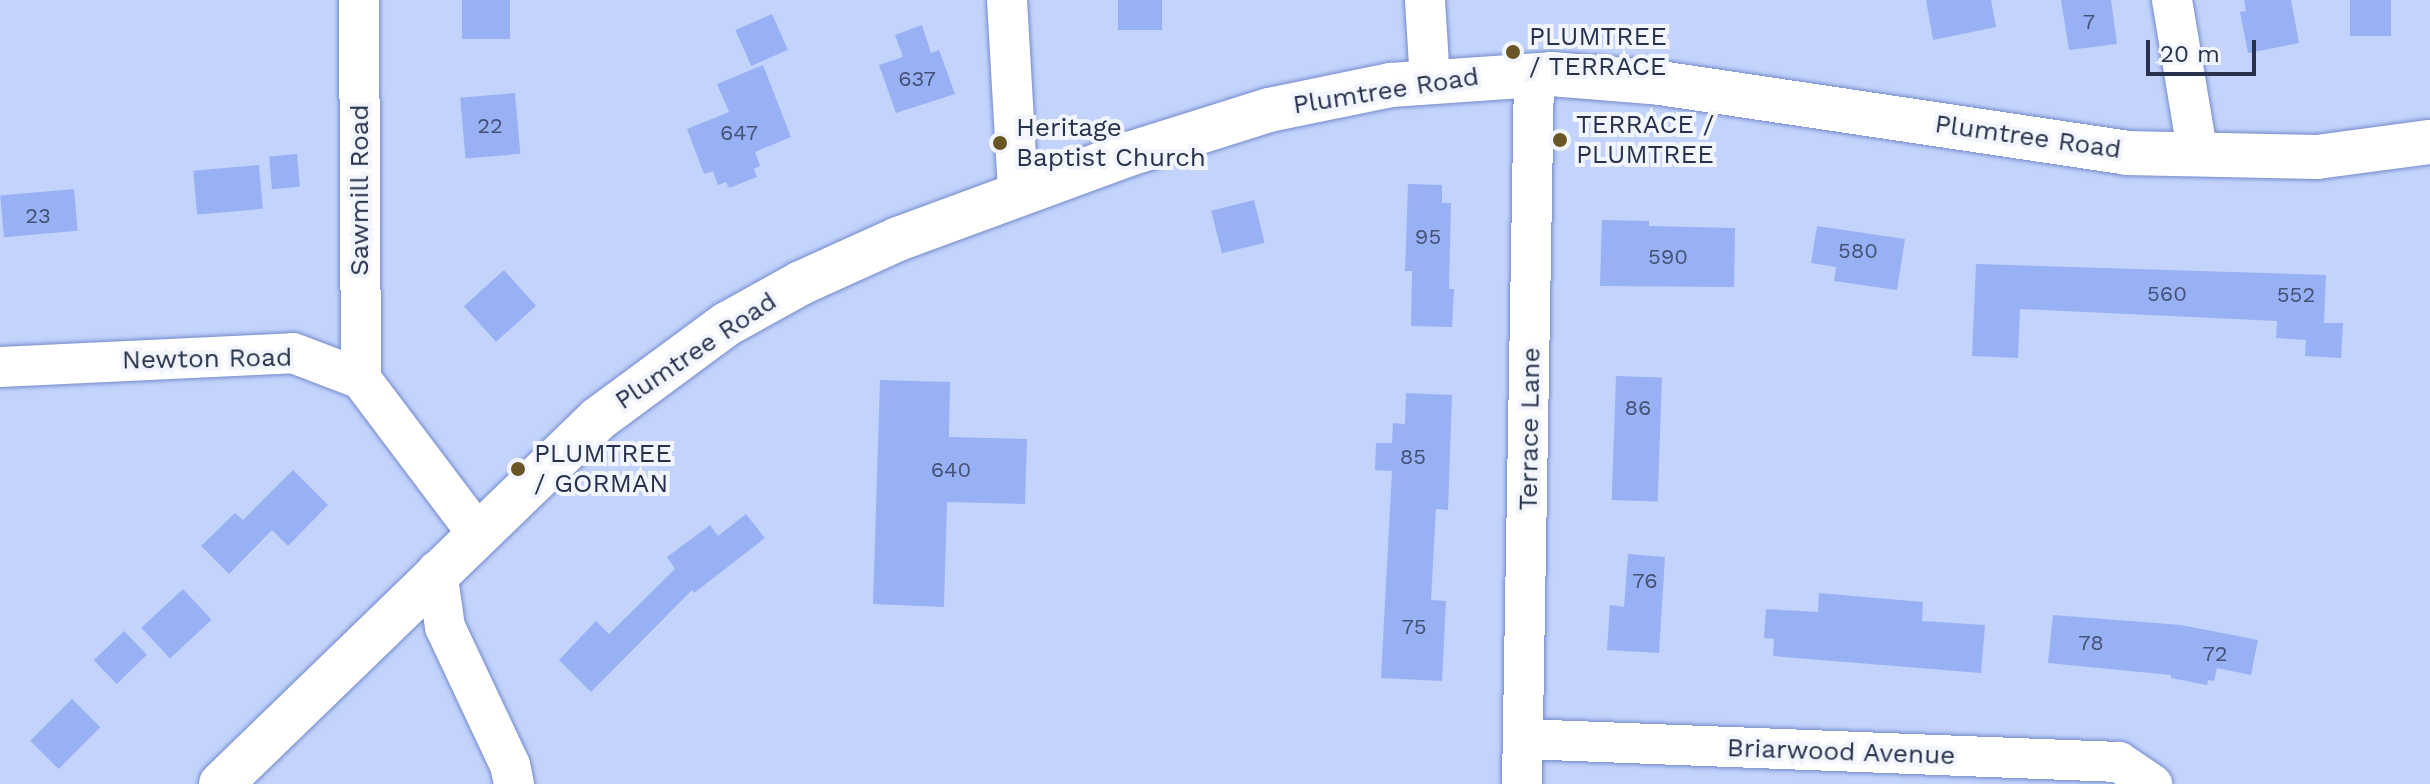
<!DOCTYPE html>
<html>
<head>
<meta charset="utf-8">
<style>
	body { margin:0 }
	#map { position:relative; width:2430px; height:784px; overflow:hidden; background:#c3d3fc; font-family:"Work Sans",sans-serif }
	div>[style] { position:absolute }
	.building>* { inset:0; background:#98b1f4; transform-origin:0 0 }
	.roads { filter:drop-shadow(0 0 2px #738aca) drop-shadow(0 0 2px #738aca) }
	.minor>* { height:40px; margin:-20px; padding:0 20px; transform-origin:20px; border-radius:20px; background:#fff }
	.tertiary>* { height:44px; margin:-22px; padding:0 22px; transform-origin:22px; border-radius:22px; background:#fff }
	.dots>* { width:22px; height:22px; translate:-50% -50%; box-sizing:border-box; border:4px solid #f2f5fc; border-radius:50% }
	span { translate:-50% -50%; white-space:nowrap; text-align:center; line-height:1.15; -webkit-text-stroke:8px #f2f5fc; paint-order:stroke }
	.number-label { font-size:22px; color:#445277 }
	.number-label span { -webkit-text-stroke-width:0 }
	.poi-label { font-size:26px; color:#28324d }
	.left { translate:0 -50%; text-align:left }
	.street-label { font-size:26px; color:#28324d }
	.scale { position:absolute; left:2146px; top:40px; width:110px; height:36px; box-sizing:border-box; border:4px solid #28324d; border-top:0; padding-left:10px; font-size:24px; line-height:28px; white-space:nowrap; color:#28324d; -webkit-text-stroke:6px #f2f5fc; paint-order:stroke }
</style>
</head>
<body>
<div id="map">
	<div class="building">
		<div style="left:462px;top:0;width:48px;height:39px"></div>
		<div style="left:1118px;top:0;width:44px;height:30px"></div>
		<div style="clip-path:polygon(1926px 0,1991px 0,1996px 27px,1933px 40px)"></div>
		<div style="clip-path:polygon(2061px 0,2111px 0,2117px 44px,2069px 50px)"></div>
		<div style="clip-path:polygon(2244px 0,2291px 0,2299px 43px,2248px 53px,2240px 12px,2246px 11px)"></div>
		<div style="left:2350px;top:0;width:41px;height:36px"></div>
		<div style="left:772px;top:14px;width:39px;height:40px;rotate:66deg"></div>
		<div style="clip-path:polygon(922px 25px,931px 53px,939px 50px,955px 94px,896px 113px,879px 65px,903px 57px,895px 35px)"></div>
		<div style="clip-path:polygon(763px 65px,791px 137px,755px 152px,760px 166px,754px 169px,757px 177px,729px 188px,726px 182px,718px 185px,713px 171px,704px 174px,687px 129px,729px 112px,717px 84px)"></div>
		<div style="left:515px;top:93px;width:61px;height:55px;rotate:85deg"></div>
		<div style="left:297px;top:154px;width:33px;height:28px;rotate:85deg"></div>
		<div style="left:259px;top:165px;width:44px;height:66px;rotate:85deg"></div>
		<div style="clip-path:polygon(1408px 184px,1442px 185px,1442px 203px,1451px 203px,1449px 289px,1454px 289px,1452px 327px,1411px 326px,1412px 271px,1405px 271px)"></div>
		<div style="left:74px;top:189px;width:42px;height:74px;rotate:85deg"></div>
		<div style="left:1254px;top:200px;width:44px;height:44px;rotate:76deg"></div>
		<div style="clip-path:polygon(1602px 220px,1649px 221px,1649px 226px,1735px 228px,1734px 287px,1600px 286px)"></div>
		<div style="clip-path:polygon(1817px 226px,1905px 239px,1897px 290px,1834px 281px,1836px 267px,1811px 263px)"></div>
		<div style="clip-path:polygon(1976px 264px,2326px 275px,2324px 323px,2343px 323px,2341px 358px,2305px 356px,2306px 340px,2276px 338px,2277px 321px,2020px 309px,2018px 358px,1972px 356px)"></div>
		<div style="left:504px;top:270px;width:48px;height:54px;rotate:48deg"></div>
		<div style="left:1616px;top:376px;width:46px;height:124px;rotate:2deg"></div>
		<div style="clip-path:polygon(880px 380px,950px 382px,949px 437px,1027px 439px,1025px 504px,947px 502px,944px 607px,873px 604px)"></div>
		<div style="clip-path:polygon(1406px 393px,1452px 395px,1448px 510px,1436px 509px,1431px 600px,1446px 601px,1442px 681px,1381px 678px,1392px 471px,1375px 470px,1376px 443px,1392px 443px,1393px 423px,1405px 424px)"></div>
		<div style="clip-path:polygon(293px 470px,328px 505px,288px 546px,272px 530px,229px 574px,201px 546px,235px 513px,243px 520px)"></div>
		<div style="clip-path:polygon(746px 514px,765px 538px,694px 593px,692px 590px,591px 692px,559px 660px,596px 621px,609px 634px,675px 569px,667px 557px,710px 525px,718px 536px)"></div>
		<div style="clip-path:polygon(1628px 554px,1665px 557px,1659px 653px,1607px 650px,1610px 605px,1624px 607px)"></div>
		<div style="left:183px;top:589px;width:42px;height:57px;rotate:47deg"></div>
		<div style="clip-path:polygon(1819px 593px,1923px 602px,1922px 621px,1985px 625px,1981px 673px,1773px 656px,1774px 639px,1764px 638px,1766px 609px,1818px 612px)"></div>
		<div style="clip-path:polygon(2053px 615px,2181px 625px,2258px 640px,2251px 675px,2217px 668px,2214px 681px,2208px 680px,2207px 685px,2171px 678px,2171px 675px,2048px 663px)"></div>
		<div style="left:124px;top:631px;width:33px;height:42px;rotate:46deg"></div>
		<div style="left:72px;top:699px;width:40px;height:59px;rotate:45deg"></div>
	</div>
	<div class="roads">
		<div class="minor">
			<div style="left:359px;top:0;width:379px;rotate:89.7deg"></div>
			<div style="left:1007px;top:0;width:193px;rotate:86.7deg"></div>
			<div style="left:1425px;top:0;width:81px;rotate:86.5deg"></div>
			<div style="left:2172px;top:0;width:157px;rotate:80.5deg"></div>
			<div style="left:0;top:367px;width:293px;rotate:-2.7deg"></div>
			<div style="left:293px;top:353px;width:73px;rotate:20.9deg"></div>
			<div style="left:361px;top:379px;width:193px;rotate:53deg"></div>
			<div style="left:437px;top:571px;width:57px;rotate:81.9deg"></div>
			<div style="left:445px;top:627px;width:153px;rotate:64.8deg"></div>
			<div style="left:510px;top:765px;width:19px;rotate:78deg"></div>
			<div style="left:1523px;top:739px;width:596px;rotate:2.21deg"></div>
			<div style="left:2119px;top:762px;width:40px;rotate:34deg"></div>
			<div style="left:1522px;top:784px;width:710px;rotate:-89.03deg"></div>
		</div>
		<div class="tertiary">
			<div style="left:221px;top:784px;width:525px;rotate:-44.07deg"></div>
			<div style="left:598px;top:419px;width:160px;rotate:-36.4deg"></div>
			<div style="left:727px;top:324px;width:85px;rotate:-29deg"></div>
			<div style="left:801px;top:283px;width:107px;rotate:-24.4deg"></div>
			<div style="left:898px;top:239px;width:243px;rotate:-20.2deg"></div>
			<div style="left:1126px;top:155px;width:150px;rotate:-17.5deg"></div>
			<div style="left:1269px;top:110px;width:125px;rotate:-11.6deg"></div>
			<div style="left:1391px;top:85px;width:160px;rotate:-3.9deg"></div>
			<div style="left:1551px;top:74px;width:109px;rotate:4.7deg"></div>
			<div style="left:1660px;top:83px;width:471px;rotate:8.5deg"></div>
			<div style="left:2126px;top:153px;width:191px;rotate:1.2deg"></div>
			<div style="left:2317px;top:157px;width:114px;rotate:-7.6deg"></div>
		</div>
	</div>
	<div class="dots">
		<div style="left:1513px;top:52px;background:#6a5625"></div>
		<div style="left:1560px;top:140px;background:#6a5625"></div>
		<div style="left:1000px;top:143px;background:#6a5625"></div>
		<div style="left:518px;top:469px;background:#6a5625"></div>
	</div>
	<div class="number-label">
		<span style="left:2089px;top:22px">7</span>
		<span style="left:917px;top:79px">637</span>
		<span style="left:490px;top:126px">22</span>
		<span style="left:739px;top:133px">647</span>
		<span style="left:38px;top:216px">23</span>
		<span style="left:1428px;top:237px">95</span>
		<span style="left:1858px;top:251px">580</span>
		<span style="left:1668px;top:257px">590</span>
		<span style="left:2167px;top:294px">560</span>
		<span style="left:2296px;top:295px">552</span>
		<span style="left:1638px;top:408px">86</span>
		<span style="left:1413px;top:457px">85</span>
		<span style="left:951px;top:470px">640</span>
		<span style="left:1645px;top:581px">76</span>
		<span style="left:1414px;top:627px">75</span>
		<span style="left:2091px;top:643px">78</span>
		<span style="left:2215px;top:654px">72</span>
	</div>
	<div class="poi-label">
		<span class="left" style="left:1529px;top:52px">PLUMTREE<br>/ TERRACE</span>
		<span class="left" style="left:1576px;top:140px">TERRACE /<br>PLUMTREE</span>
		<span class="left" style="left:1016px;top:143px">Heritage<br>Baptist Church</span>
		<span class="left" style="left:534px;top:469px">PLUMTREE<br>/ GORMAN</span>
	</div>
	<div class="street-label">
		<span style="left:1386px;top:91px;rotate:-9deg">Plumtree Road</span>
		<span style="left:2028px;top:137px;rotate:8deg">Plumtree Road</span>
		<span style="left:360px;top:190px;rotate:-90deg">Sawmill Road</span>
		<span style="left:696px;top:351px;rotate:-34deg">Plumtree Road</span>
		<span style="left:207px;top:359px;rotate:-1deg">Newton Road</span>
		<span style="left:1530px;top:429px;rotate:-89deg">Terrace Lane</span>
		<span style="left:1841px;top:752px;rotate:2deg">Briarwood Avenue</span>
	</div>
	<div class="scale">20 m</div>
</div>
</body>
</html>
